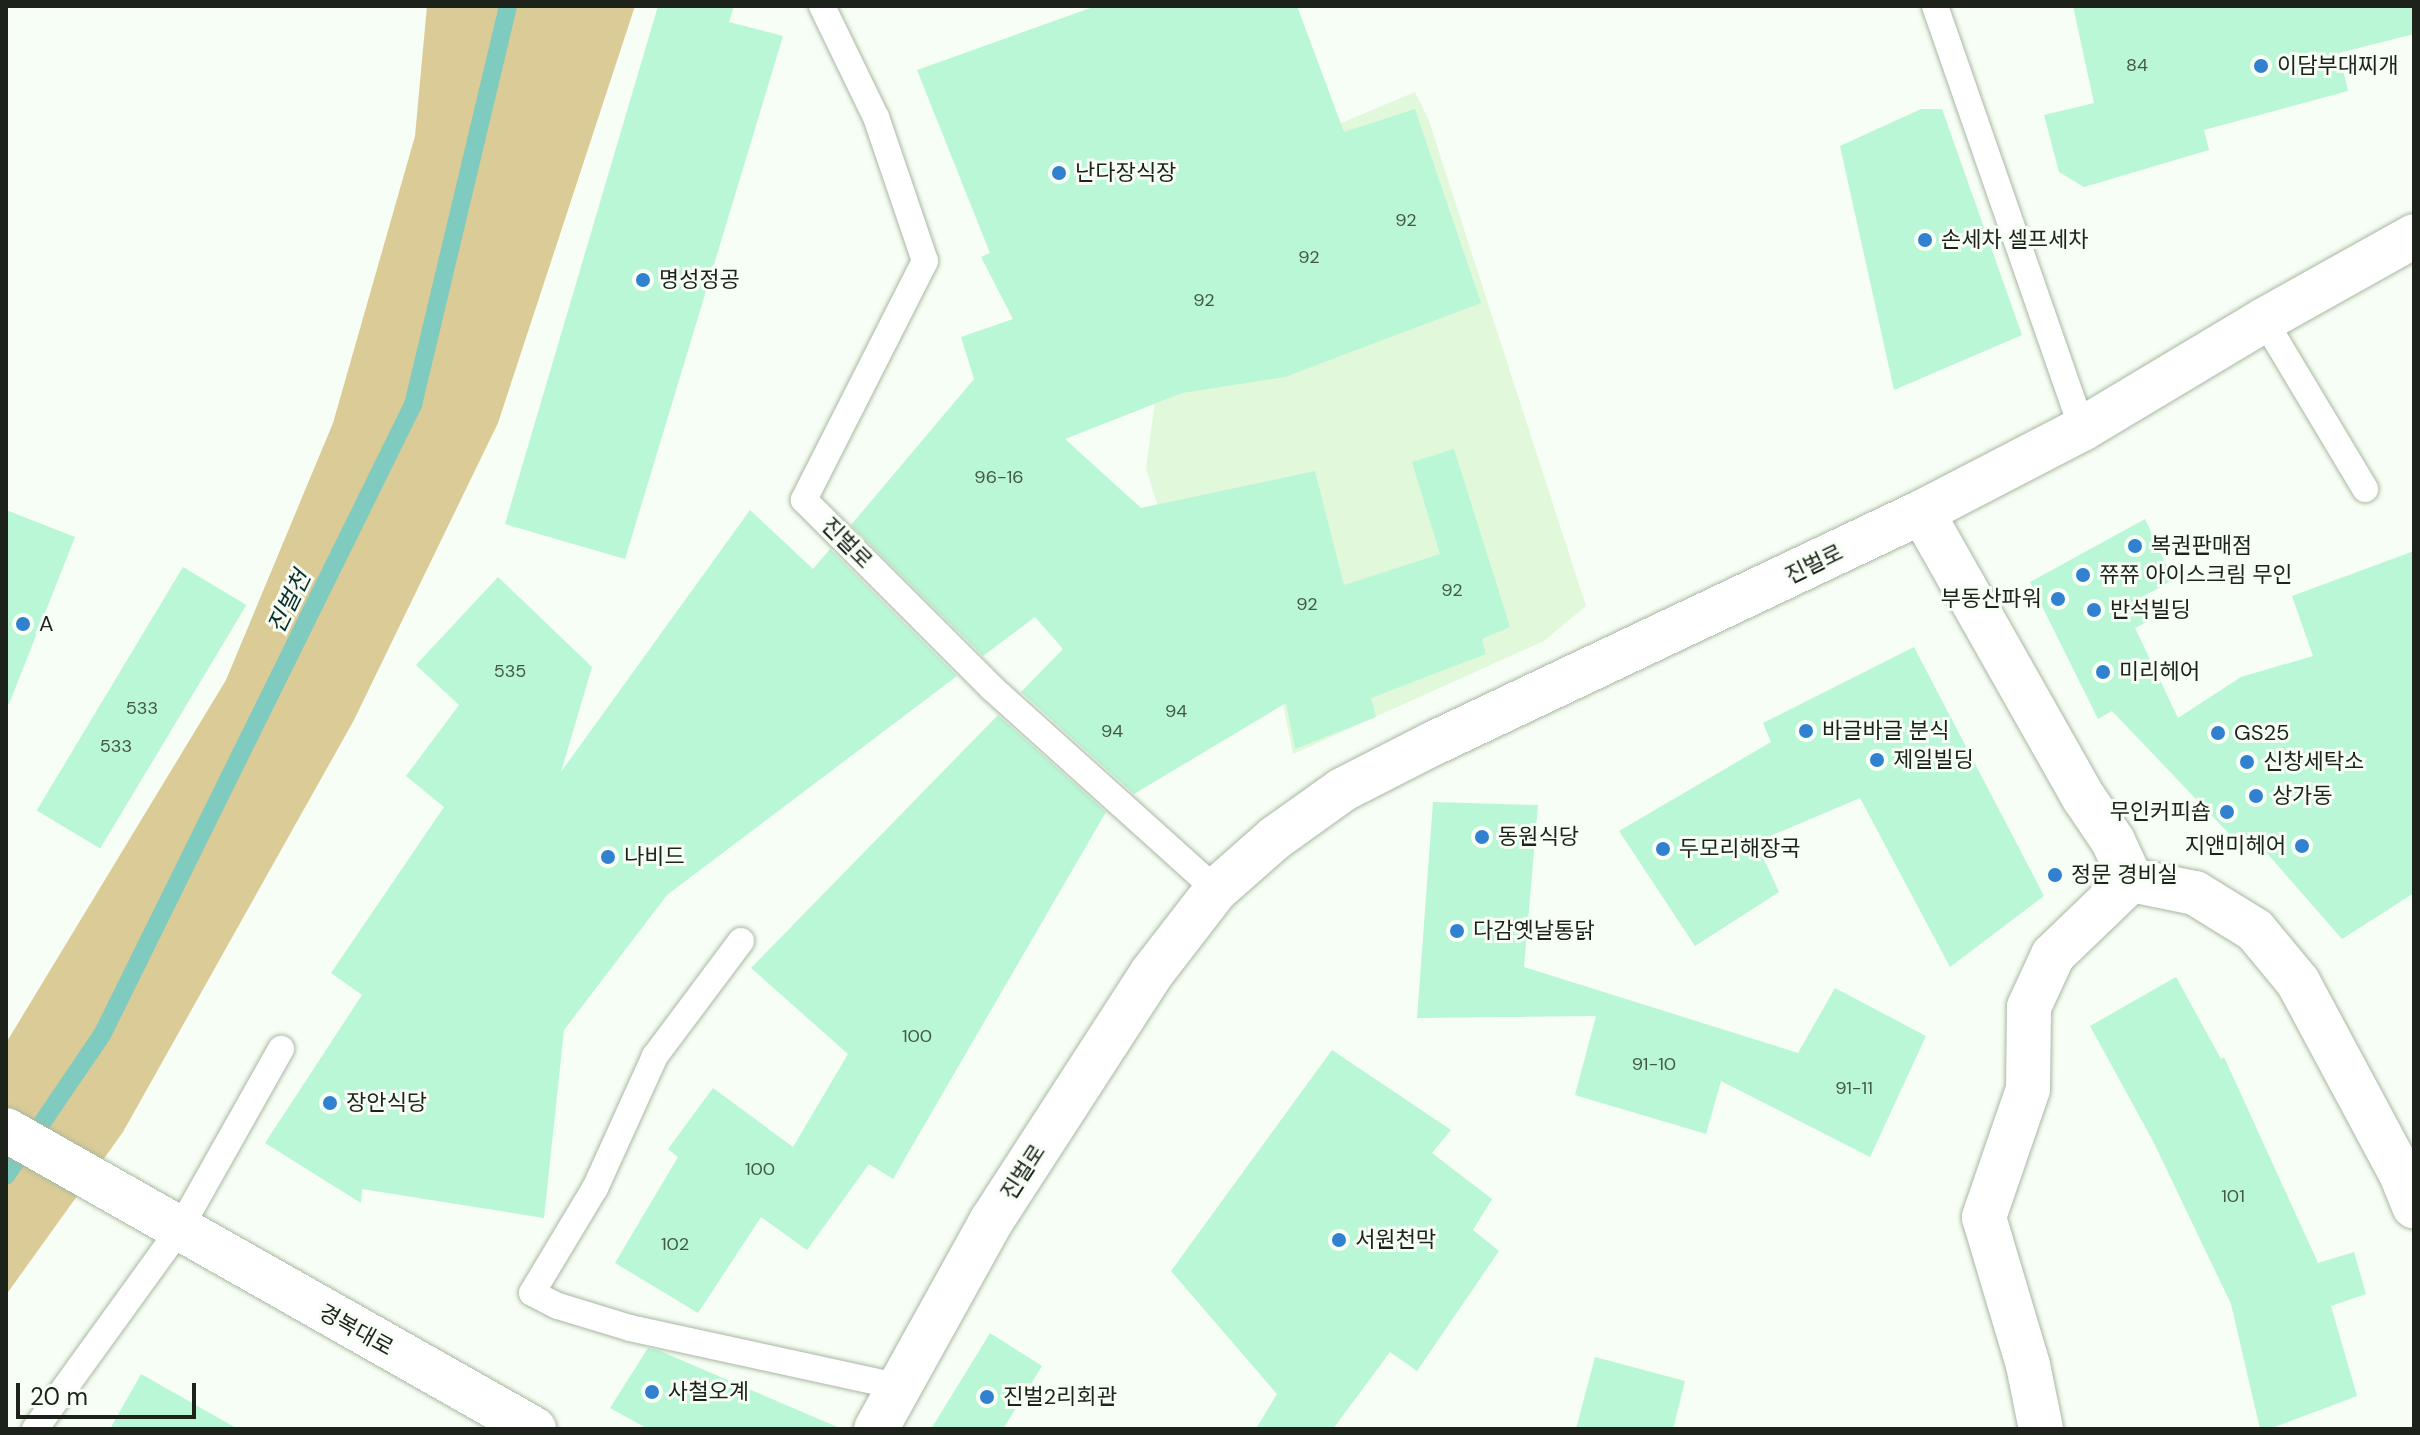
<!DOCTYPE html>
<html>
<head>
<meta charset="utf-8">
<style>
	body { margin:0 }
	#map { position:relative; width:2420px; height:1435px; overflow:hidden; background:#f7fef5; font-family:"DM Sans","Noto Sans KR",sans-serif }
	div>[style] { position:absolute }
	.built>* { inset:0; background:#e2f8db }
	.green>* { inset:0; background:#dbcb97 }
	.stream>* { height:18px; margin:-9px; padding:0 9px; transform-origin:9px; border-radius:9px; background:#7fcbbf }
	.building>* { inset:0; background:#b9f7d6; transform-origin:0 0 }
	.roads { filter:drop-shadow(0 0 2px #a7b8a2) drop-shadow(0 0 2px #a7b8a2) }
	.lane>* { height:26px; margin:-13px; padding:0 13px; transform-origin:13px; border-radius:13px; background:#fff }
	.street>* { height:44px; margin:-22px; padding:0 22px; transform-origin:22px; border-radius:22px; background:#fff }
	.secondary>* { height:44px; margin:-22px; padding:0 22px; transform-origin:22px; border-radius:22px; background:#fff }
	.dots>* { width:22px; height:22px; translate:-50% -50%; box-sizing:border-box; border:4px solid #f7fef5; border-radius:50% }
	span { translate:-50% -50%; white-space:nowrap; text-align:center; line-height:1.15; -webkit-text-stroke:6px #f7fef5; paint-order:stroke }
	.number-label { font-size:18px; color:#44584a }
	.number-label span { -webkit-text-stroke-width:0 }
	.poi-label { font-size:22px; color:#1d231b }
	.left { translate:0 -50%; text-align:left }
	.right { translate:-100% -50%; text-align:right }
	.street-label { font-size:22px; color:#1d231b }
	.water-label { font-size:24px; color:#0a302c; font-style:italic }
	.frame { position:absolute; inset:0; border:8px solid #1d231b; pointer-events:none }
	.scale { position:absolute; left:16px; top:1383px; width:180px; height:36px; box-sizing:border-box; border:4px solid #1d231b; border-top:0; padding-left:10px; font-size:24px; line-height:28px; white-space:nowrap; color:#1d231b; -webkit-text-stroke:6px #f7fef5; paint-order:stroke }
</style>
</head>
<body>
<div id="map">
	<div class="built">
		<div style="clip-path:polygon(1415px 92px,1428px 118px,1586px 606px,1544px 641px,1293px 754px,1262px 600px,1191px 614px,1146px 468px,1156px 394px,1127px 213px)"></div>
	</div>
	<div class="green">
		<div style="clip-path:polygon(427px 6px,635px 6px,498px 423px,354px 720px,123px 1132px,6px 1295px,6px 1043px,226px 680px,333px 423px,415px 136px)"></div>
	</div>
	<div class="stream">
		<div style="left:6px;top:1176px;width:171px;rotate:-55.8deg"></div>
		<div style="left:102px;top:1035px;width:703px;rotate:-63.73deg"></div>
		<div style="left:413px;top:405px;width:410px;rotate:-76.6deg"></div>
	</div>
	<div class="building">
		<div style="clip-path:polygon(658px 6px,734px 6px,729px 22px,783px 36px,625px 559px,505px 524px)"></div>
		<div style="clip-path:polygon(1096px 6px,1297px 6px,1344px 132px,1415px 109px,1481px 303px,1285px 377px,1182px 393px,1065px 439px,1141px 508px,1315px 471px,1344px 585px,1440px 554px,1412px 462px,1454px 449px,1510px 627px,1482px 639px,1486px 654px,1371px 698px,1376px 717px,1295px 749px,1286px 703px,1134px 794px,1021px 692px,1063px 649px,1035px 617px,983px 656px,851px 525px,974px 379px,961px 337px,1013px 319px,981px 257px,990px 253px,917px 70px)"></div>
		<div style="clip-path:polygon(2073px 6px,2414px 6px,2414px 34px,2339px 53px,2348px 91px,2204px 130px,2209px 150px,2084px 187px,2059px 172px,2044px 115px,2094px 103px)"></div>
		<div style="clip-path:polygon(1921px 109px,1942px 109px,2022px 335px,1894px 390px,1840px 146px)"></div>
		<div style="clip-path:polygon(6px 510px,75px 537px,9px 704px,6px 703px)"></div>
		<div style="clip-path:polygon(750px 510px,813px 569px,830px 549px,957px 676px,667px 895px,564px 1030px,544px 1218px,362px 1189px,361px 1203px,265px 1143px,362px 995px,331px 973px,444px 807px,406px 776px,459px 705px,416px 665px,498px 577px,592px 667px,561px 772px)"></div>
		<div style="clip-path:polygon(2145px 519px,2173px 580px,2139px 599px,2150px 620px,2135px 628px,2178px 718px,2241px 677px,2313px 656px,2292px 596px,2414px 551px,2414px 893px,2342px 939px,2252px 836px,2237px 842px,2112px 711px,2098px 719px,2030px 582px)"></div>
		<div style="left:183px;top:567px;width:74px;height:284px;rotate:31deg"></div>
		<div style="clip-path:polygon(1914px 647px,2044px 896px,1950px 967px,1860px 798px,1756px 842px,1779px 892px,1695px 946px,1619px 831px,1771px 742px,1763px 723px)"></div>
		<div style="clip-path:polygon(998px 715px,1106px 812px,893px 1179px,869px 1164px,807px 1250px,761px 1217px,698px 1313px,615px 1263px,678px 1157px,668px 1149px,713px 1088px,793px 1147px,848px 1054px,751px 968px)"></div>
		<div style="clip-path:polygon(1433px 802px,1538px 805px,1524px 967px,1798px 1053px,1835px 988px,1926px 1036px,1870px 1157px,1721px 1081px,1706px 1134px,1575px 1095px,1596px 1016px,1417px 1018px)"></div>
		<div style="clip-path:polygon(2176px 977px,2221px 1059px,2224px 1057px,2318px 1263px,2354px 1252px,2366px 1294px,2331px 1306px,2357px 1396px,2269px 1429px,2260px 1429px,2231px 1304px,2153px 1141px,2090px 1026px)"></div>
		<div style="clip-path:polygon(1332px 1050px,1451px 1130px,1432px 1153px,1492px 1199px,1473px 1230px,1499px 1251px,1417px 1371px,1390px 1352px,1333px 1429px,1256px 1429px,1277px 1394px,1171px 1271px)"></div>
		<div style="clip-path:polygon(990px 1333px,1042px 1366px,1003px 1429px,931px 1429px)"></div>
		<div style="clip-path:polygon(648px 1348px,660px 1351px,842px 1429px,648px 1429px,610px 1408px)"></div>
		<div style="clip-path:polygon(1595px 1357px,1685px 1381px,1673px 1429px,1576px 1429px)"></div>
		<div style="clip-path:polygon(141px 1374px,238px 1429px,110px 1429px)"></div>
	</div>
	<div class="roads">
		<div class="lane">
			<div style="left:822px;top:6px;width:123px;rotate:64.1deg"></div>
			<div style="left:876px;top:117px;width:152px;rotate:71.2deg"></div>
			<div style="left:925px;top:261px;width:268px;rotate:116.9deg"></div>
			<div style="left:804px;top:500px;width:266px;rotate:45deg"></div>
			<div style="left:992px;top:688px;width:302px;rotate:42deg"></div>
			<div style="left:1935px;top:6px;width:448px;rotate:70.8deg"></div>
			<div style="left:2264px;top:320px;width:197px;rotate:59.1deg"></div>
			<div style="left:741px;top:941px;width:144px;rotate:126.8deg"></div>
			<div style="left:655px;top:1056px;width:145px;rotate:114.4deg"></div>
			<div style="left:595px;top:1188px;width:122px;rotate:121deg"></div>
			<div style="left:532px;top:1293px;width:29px;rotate:27deg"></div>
			<div style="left:558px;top:1306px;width:75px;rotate:17deg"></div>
			<div style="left:630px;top:1328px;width:276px;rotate:12.3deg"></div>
			<div style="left:35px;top:1429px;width:246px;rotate:-54.1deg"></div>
			<div style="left:179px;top:1230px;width:208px;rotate:-60.6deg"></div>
		</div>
		<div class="street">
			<div style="left:1922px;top:512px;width:329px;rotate:60.5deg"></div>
			<div style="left:2084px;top:798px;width:52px;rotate:56deg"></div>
			<div style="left:2113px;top:841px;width:43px;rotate:65.2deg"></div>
			<div style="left:2131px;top:880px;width:65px;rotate:11.5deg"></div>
			<div style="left:2195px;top:893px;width:70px;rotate:31.7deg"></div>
			<div style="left:2255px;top:930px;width:67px;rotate:50.4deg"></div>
			<div style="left:2298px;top:982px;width:218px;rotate:61.8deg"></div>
			<div style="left:2401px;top:1174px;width:35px;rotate:68deg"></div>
			<div style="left:2041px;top:1429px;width:65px;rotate:-101.5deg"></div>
			<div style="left:2028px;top:1365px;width:154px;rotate:-106.6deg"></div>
			<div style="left:1984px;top:1217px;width:135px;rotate:-71deg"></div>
			<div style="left:2028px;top:1089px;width:82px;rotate:-89.3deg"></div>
			<div style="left:2029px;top:1007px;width:57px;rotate:-65.2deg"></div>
			<div style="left:2053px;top:955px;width:108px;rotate:-43.9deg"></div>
		</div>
		<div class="secondary">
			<div style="left:6px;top:1130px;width:607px;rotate:29.52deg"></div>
			<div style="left:876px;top:1429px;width:239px;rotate:-61deg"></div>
			<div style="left:992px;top:1220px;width:293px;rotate:-57.1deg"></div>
			<div style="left:1151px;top:974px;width:106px;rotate:-52.3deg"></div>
			<div style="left:1216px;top:890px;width:79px;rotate:-41.4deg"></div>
			<div style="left:1275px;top:838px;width:82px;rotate:-35.6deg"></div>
			<div style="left:1342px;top:790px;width:101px;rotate:-27.1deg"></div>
			<div style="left:1432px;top:744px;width:542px;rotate:-25.34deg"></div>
			<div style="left:1922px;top:512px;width:180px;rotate:-27.4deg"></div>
			<div style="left:2082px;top:429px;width:212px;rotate:-30.9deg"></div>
			<div style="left:2264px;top:320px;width:172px;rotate:-29.2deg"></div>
		</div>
	</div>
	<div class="dots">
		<div style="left:2261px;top:66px;background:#3281d1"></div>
		<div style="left:1059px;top:173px;background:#3281d1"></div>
		<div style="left:1925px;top:240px;background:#3281d1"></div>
		<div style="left:643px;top:280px;background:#3281d1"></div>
		<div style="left:2135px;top:546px;background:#3281d1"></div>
		<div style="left:2083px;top:575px;background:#3281d1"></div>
		<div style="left:2058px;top:599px;background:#3281d1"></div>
		<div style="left:2094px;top:610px;background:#3281d1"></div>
		<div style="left:23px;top:624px;background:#3281d1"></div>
		<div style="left:2103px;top:672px;background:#3281d1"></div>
		<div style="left:1806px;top:731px;background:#3281d1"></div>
		<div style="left:2218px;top:733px;background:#3281d1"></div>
		<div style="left:1877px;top:760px;background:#3281d1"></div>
		<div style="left:2247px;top:762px;background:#3281d1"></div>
		<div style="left:2256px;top:796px;background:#3281d1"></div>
		<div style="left:2227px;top:812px;background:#3281d1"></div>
		<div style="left:1482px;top:837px;background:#3281d1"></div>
		<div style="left:2302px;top:846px;background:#3281d1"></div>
		<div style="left:1663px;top:849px;background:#3281d1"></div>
		<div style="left:608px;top:857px;background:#3281d1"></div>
		<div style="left:2055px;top:875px;background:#3281d1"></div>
		<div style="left:1457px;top:931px;background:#3281d1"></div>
		<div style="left:330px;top:1103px;background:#3281d1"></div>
		<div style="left:1339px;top:1240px;background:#3281d1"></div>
		<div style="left:652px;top:1392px;background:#3281d1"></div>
		<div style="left:987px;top:1397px;background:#3281d1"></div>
	</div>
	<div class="number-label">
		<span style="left:2137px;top:65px">84</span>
		<span style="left:1406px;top:220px">92</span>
		<span style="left:1309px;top:257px">92</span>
		<span style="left:1204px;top:300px">92</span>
		<span style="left:999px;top:477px">96-16</span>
		<span style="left:1452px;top:590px">92</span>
		<span style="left:1307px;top:604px">92</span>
		<span style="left:510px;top:671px">535</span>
		<span style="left:142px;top:708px">533</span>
		<span style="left:1176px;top:711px">94</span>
		<span style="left:1112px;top:731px">94</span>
		<span style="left:116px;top:746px">533</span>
		<span style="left:917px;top:1036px">100</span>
		<span style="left:1654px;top:1064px">91-10</span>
		<span style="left:1854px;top:1088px">91-11</span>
		<span style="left:760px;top:1169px">100</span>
		<span style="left:2233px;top:1196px">101</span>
		<span style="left:675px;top:1244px">102</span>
	</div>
	<div class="poi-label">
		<span class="left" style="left:2277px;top:66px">이담부대찌개</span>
		<span class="left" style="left:1075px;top:173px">난다장식장</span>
		<span class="left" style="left:1941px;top:240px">손세차 셀프세차</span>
		<span class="left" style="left:659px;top:280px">명성정공</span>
		<span class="left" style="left:2151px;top:546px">복권판매점</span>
		<span class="left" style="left:2099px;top:575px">쮸쮸 아이스크림 무인</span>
		<span class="right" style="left:2042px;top:599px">부동산파워</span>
		<span class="left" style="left:2110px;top:610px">반석빌딩</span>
		<span class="left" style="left:39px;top:624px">A</span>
		<span class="left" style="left:2119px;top:672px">미리헤어</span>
		<span class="left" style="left:1822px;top:731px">바글바글 분식</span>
		<span class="left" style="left:2234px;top:733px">GS25</span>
		<span class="left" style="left:1893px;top:760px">제일빌딩</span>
		<span class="left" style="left:2263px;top:762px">신창세탁소</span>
		<span class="left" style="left:2272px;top:796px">상가동</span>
		<span class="right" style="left:2211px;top:812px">무인커피숍</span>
		<span class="left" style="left:1498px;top:837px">동원식당</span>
		<span class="right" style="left:2286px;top:846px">지앤미헤어</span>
		<span class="left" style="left:1679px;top:849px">두모리해장국</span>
		<span class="left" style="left:624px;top:857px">나비드</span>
		<span class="left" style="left:2071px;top:875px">정문 경비실</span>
		<span class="left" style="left:1473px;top:931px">다감옛날통닭</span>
		<span class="left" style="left:346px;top:1103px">장안식당</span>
		<span class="left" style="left:1355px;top:1240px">서원천막</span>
		<span class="left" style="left:668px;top:1392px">사철오계</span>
		<span class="left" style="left:1003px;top:1397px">진벌2리회관</span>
	</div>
	<div class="street-label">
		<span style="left:847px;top:543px;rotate:45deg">진벌로</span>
		<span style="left:1814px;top:564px;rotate:-26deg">진벌로</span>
		<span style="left:1023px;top:1172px;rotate:-57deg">진벌로</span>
		<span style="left:356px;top:1330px;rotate:29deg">경복대로</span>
	</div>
	<div class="water-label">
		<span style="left:289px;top:602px;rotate:-64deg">진벌천</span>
	</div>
	<div class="frame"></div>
	<div class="scale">20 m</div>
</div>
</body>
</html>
